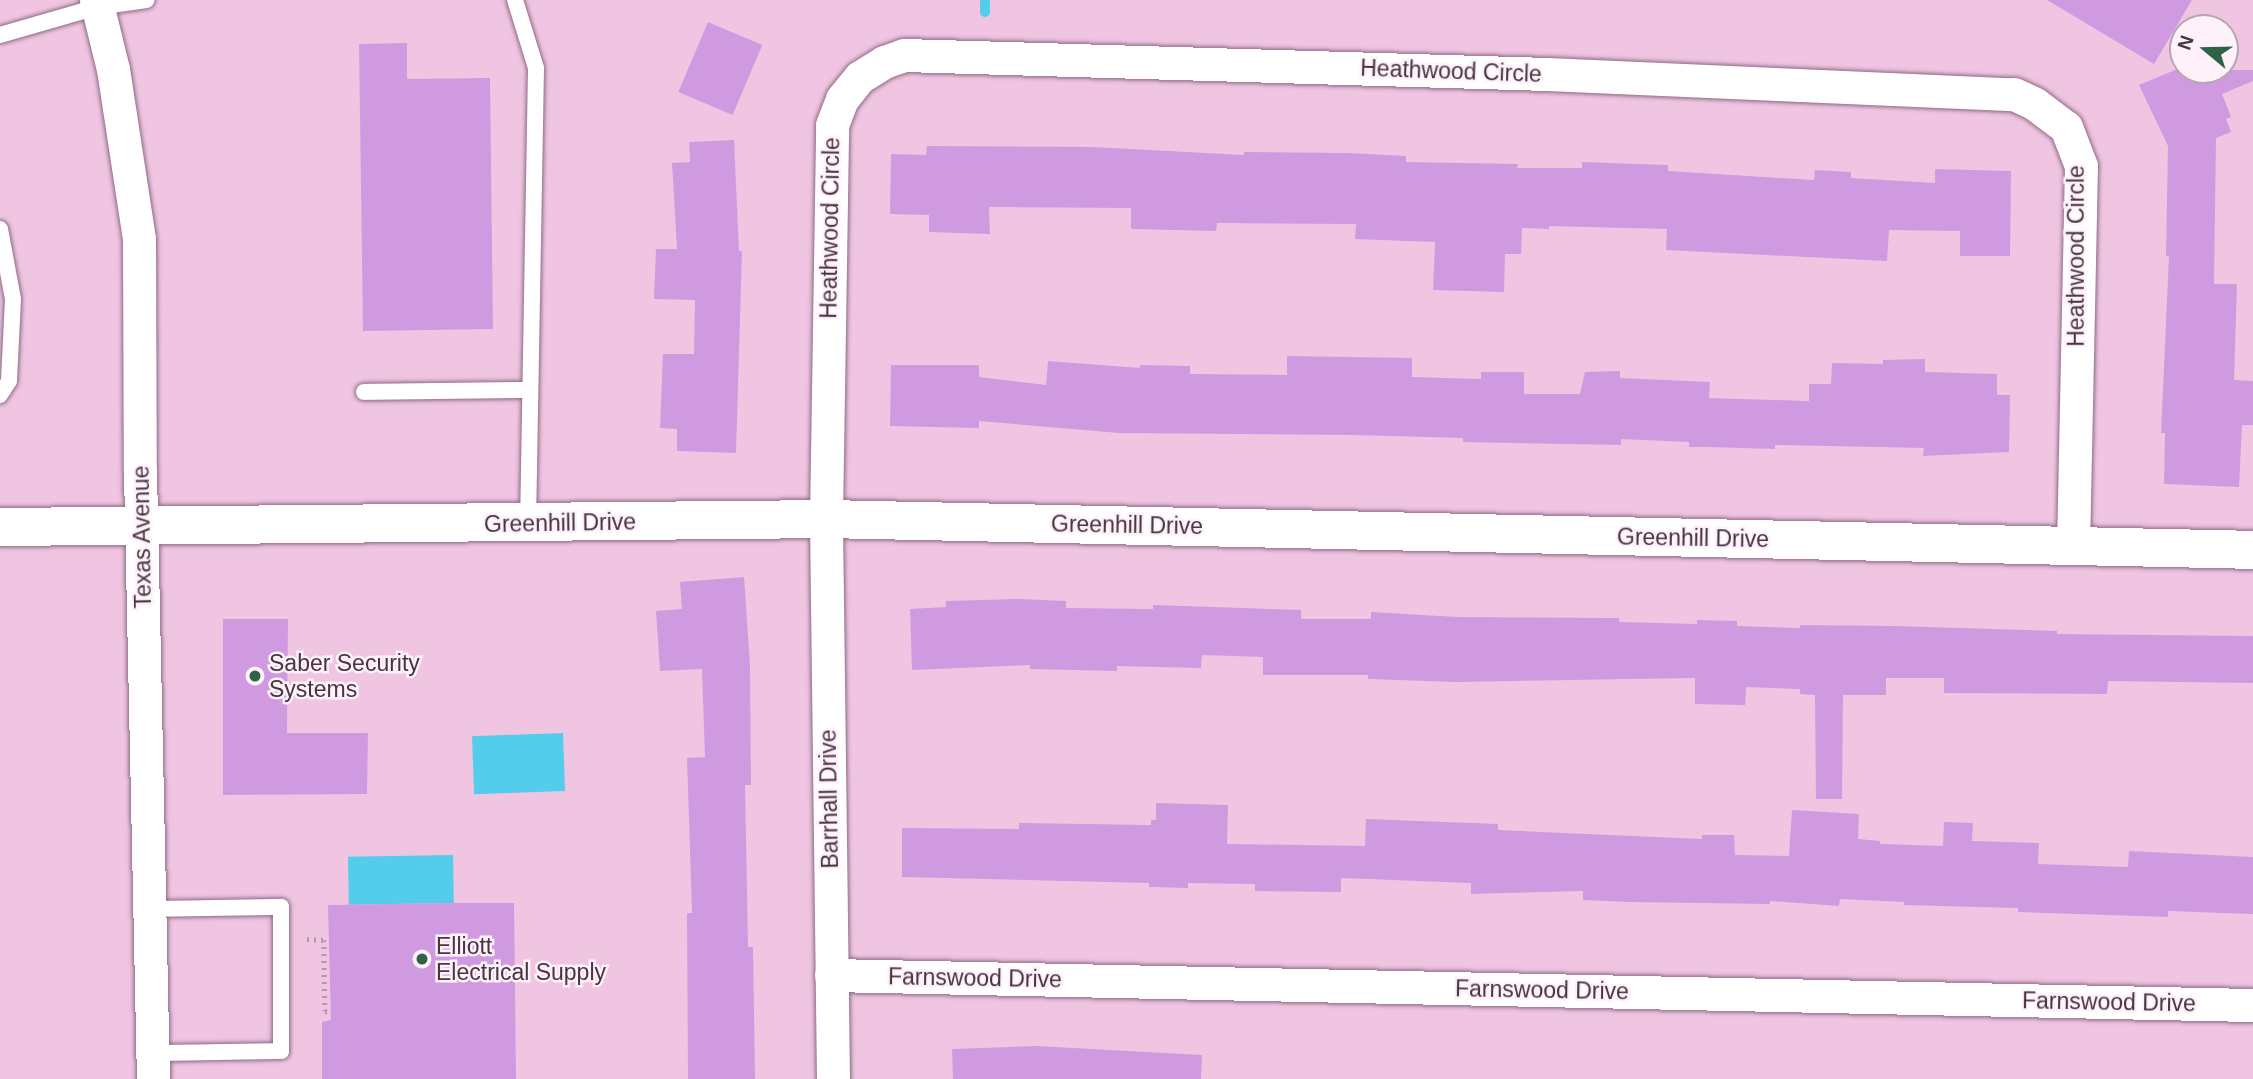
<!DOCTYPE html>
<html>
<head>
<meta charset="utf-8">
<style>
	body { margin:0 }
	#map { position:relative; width:2253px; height:1079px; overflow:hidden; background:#f0c5e2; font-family:Arial,sans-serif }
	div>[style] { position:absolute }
	.water>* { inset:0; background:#54cceb; transform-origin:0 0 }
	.stream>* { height:10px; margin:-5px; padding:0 5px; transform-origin:5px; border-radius:5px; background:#54cceb }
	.building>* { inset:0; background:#d09ae1; transform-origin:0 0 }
	.path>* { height:4.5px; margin-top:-2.25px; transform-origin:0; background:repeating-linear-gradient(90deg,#b895ad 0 2px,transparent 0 7px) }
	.roads { filter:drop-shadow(0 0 2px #8f6a84) drop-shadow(0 0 2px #8f6a84) }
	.lane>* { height:16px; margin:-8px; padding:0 8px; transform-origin:8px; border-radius:8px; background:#fff }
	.street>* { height:33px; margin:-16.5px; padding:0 16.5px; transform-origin:16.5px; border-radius:16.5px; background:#fff }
	.secondary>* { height:38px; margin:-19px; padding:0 19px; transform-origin:19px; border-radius:19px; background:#fff }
	.dots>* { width:19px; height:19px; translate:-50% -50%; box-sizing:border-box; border:4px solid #fef1f9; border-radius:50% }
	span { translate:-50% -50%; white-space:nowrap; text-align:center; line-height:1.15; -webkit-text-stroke:5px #fef1f9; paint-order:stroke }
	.street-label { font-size:23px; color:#473642 }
	.poi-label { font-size:23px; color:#473642 }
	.left { translate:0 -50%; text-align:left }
	.north { position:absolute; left:2169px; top:14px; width:70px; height:70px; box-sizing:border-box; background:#fef1f9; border:2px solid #b5a6b0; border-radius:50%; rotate:289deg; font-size:19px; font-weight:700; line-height:28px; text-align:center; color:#473642 }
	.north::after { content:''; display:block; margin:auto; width:24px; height:32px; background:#2f6246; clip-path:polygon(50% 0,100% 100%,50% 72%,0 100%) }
</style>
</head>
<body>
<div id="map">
	<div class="water">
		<div style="left:563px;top:733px;width:58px;height:91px;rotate:88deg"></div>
		<div style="left:453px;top:855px;width:48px;height:105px;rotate:89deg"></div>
	</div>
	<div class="stream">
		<div style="left:985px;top:12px;width:12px;rotate:-90deg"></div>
	</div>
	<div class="building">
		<div style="clip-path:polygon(2047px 0,2192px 0,2154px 64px)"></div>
		<div style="left:708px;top:22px;width:59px;height:76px;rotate:23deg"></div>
		<div style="clip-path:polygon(407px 43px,407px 79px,490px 78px,493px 329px,363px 331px,359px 44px)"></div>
		<div style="clip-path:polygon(2175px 70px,2253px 70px,2253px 81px,2222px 94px,2231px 117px,2226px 119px,2231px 132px,2216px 138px,2214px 284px,2237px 284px,2234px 380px,2253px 381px,2253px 425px,2242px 425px,2239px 487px,2164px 484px,2165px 433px,2161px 433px,2169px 256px,2166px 256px,2168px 146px,2139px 85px)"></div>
		<div style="clip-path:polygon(734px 140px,739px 251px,742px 251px,736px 453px,677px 451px,677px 429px,660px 428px,663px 354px,694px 354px,695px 300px,654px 299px,656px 249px,677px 249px,672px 163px,690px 162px,689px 142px)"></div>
		<div style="clip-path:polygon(927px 146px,1093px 147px,1244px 155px,1244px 152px,1349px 153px,1406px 156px,1406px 162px,1518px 164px,1517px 168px,1582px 168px,1582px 162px,1668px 165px,1668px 171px,1814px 180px,1815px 170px,1851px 172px,1851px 178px,1935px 183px,1935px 169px,2011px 171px,2010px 256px,1960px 256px,1960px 231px,1889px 230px,1887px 261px,1666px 250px,1667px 229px,1549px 226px,1549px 229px,1522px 228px,1521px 254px,1505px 254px,1504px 292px,1433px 290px,1435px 242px,1355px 239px,1356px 224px,1217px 223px,1216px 231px,1131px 229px,1131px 208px,989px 207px,990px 234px,929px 232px,929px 215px,890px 214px,891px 154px,926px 155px)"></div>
		<div style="clip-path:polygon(1287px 356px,1412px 358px,1412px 377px,1481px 379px,1481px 372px,1524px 372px,1524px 394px,1580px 394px,1585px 372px,1620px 371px,1620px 378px,1710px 382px,1709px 398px,1809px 401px,1809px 384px,1831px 384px,1832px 363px,1883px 364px,1883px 360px,1925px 359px,1925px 372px,1997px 374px,1997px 395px,2010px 395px,2009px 452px,1923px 456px,1924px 448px,1775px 445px,1775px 449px,1707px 447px,1689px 447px,1689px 442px,1621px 439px,1621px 445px,1463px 442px,1463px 438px,1353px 435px,1119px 433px,979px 421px,979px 428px,890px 426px,891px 365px,979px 365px,979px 377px,1046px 385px,1048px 361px,1140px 368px,1140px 365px,1190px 366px,1190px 374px,1287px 375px)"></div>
		<div style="clip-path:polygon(744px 577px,750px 665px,751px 785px,745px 785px,748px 947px,753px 947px,755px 1079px,688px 1079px,687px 913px,692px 913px,687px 758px,705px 757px,702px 669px,660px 671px,656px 611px,682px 609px,680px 582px)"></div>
		<div style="clip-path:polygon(1018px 599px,1066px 601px,1066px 608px,1153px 609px,1153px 605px,1301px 610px,1301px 619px,1371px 619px,1371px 612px,1457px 617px,1619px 618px,1619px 622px,1697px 624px,1697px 620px,1737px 621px,1737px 626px,1800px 628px,1800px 625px,1896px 626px,2057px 631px,2057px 634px,2253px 636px,2253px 683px,2108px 681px,2107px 694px,1944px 693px,1944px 678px,1886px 678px,1886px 695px,1843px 695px,1842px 799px,1816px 799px,1815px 695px,1800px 694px,1800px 689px,1746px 687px,1745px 705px,1695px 704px,1695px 678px,1457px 682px,1368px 679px,1368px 675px,1263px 675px,1263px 657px,1202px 655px,1201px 668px,1117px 666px,1117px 671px,1030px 669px,1030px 665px,912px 670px,910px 609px,946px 607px,946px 601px)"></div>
		<div style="clip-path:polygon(223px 619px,288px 619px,287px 733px,368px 733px,367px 794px,223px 795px)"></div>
		<div style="clip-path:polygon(1156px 803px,1228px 805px,1227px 844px,1365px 846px,1366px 819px,1498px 824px,1498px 830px,1702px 839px,1702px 835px,1734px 835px,1735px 855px,1789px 856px,1792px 810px,1859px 814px,1858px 839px,1880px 841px,1880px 844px,1943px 846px,1944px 822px,1973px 823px,1972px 841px,2039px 843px,2038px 864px,2128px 867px,2129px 851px,2253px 857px,2253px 914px,2168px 911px,2168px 917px,2018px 912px,2018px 908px,1904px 905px,1904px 902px,1840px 899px,1839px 906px,1770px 901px,1770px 904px,1629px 902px,1583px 900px,1583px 891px,1471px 894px,1471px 883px,1341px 878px,1341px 892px,1255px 891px,1255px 884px,1188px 883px,1188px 888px,1149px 887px,1149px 883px,902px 877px,902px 828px,1019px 829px,1019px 823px,1151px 825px,1151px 820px,1156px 820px)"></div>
		<div style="clip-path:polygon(454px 903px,514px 903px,516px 1079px,322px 1079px,322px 1022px,331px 1020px,328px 905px)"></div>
		<div style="clip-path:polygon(1037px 1046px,1202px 1055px,1201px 1079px,953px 1079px,952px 1049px)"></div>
	</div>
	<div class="path">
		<div style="left:307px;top:939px;width:17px;rotate:3deg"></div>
		<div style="left:324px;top:940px;width:71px;rotate:89.2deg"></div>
		<div style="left:325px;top:1011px;width:6px;rotate:9deg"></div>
	</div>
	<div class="roads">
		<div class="lane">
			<div style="left:515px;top:0;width:71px;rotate:72.8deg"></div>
			<div style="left:536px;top:68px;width:455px;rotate:91deg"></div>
			<div style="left:0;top:35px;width:101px;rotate:-16.1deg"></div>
			<div style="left:97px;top:7px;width:50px;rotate:-8deg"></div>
			<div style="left:0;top:229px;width:71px;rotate:79.5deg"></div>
			<div style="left:13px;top:299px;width:82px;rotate:92.8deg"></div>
			<div style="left:9px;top:381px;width:17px;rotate:123deg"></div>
			<div style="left:364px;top:392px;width:166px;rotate:-0.7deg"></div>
			<div style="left:150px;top:909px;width:131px;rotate:-0.9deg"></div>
			<div style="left:281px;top:907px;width:144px;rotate:90deg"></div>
			<div style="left:281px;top:1051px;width:128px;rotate:179.1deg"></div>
		</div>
		<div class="street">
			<div style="left:96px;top:0;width:71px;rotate:76.2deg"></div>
			<div style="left:113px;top:69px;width:172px;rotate:81.3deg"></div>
			<div style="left:139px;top:239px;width:232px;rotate:89.8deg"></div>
			<div style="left:140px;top:471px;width:608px;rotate:88.78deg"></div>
			<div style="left:831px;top:975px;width:1422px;rotate:1.21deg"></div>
			<div style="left:833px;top:1079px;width:560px;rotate:-90.72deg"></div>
			<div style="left:826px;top:519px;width:394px;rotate:-89.1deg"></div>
			<div style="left:832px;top:125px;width:28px;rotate:-69deg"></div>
			<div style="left:842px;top:99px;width:28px;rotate:-51deg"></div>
			<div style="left:860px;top:77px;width:28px;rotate:-32deg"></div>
			<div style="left:884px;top:62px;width:21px;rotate:-19deg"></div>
			<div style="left:904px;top:55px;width:643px;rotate:1.69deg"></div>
			<div style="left:1547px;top:74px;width:467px;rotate:2.5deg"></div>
			<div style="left:2014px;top:94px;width:23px;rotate:25deg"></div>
			<div style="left:2035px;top:104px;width:39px;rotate:37deg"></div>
			<div style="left:2066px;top:127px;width:42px;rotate:69deg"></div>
			<div style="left:2081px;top:166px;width:380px;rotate:91.2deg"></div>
		</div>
		<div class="secondary">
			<div style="left:0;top:527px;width:826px;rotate:-0.55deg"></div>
			<div style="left:826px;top:519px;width:1427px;rotate:1.24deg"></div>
		</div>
	</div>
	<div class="dots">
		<div style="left:255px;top:676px;background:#2f6246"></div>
		<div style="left:422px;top:959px;background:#2f6246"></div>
	</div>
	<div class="street-label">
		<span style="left:1451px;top:71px;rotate:2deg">Heathwood Circle</span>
		<span style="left:830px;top:228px;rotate:-89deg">Heathwood Circle</span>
		<span style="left:2076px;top:256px;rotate:-90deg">Heathwood Circle</span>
		<span style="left:560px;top:523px;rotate:-1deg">Greenhill Drive</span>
		<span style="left:1127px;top:525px;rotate:1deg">Greenhill Drive</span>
		<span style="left:142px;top:537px;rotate:-91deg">Texas Avenue</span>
		<span style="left:1693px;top:538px;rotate:1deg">Greenhill Drive</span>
		<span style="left:829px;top:799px;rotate:-91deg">Barrhall Drive</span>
		<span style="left:975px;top:978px;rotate:1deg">Farnswood Drive</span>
		<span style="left:1542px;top:990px;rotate:1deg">Farnswood Drive</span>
		<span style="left:2109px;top:1002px;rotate:1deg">Farnswood Drive</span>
	</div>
	<div class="poi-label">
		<span class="left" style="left:269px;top:676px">Saber Security<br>Systems</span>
		<span class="left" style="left:436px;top:959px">Elliott<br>Electrical Supply</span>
	</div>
	<div class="north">N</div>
</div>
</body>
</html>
